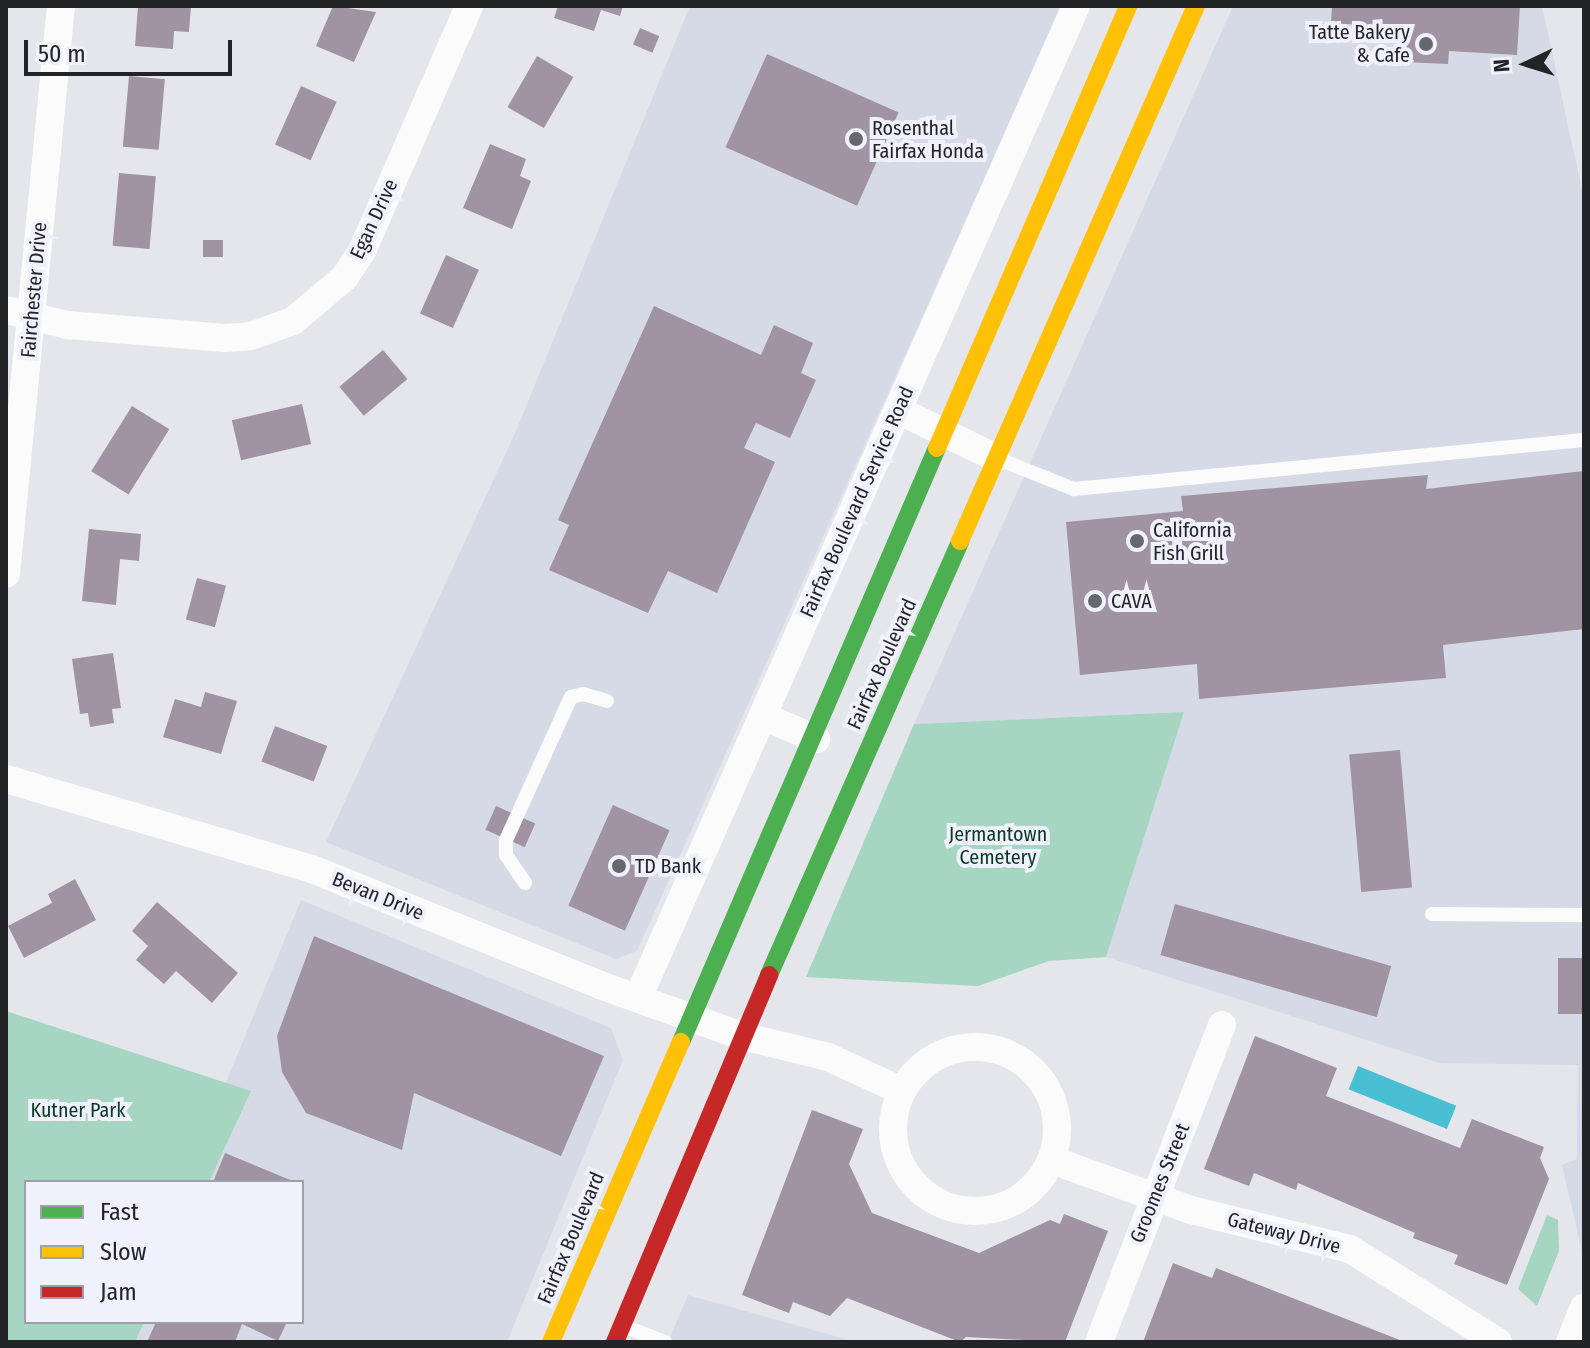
<!DOCTYPE html>
<html>
<head>
<meta charset="utf-8">
<style>
	body { margin:0 }
	#map { position:relative; width:1590px; height:1348px; overflow:hidden; background:#e4e6ec; font-family:"Fira Sans Condensed",sans-serif }
	div>[style] { position:absolute }
	.built>* { inset:0; background:#d6dae6 }
	.green>* { inset:0; background:#a6d6c1 }
	.water>* { inset:0; background:#49bfd3; transform-origin:0 0 }
	.building>* { inset:0; background:#a094a2; transform-origin:0 0 }
	.lane>* { height:14px; margin:-7px; padding:0 7px; transform-origin:7px; border-radius:7px; background:#fbfbfc }
	.street>* { height:28px; margin:-14px; padding:0 14px; transform-origin:14px; border-radius:14px; background:#fbfbfc }
	.street>.ring { margin:-14px; padding:0; box-sizing:content-box; background:none; border:28px solid #fbfbfc; border-radius:50% }
	.fast>* { height:18px; margin:-9px; padding:0 9px; transform-origin:9px; border-radius:9px; background:#4caf50 }
	.slow>* { height:18px; margin:-9px; padding:0 9px; transform-origin:9px; border-radius:9px; background:#ffc107 }
	.jam>* { height:18px; margin:-9px; padding:0 9px; transform-origin:9px; border-radius:9px; background:#c62828 }
	.dots>* { width:22px; height:22px; translate:-50% -50%; box-sizing:border-box; border:4px solid #eff2fc; border-radius:50% }
	span { translate:-50% -50%; white-space:nowrap; text-align:center; line-height:1.15; -webkit-text-stroke:8px #eff2fc; paint-order:stroke }
	.poi-label { font-size:20px; color:#232428 }
	.right { translate:-100% -50%; text-align:right }
	.left { translate:0 -50%; text-align:left }
	.street-label { font-size:20px; color:#232428 }
	.park-label { font-size:20px; color:#0a3723 }
	.frame { position:absolute; inset:0; border:8px solid #232428; pointer-events:none }
	.legend { position:absolute; left:24px; top:1180px; width:280px; height:144px; box-sizing:border-box; background:#eff2fc; border:2px solid #9da0a7; margin:0; padding:10px 14px; list-style:none; font-size:24px; color:#232428 }
	.legend li { display:flex; align-items:center; gap:16px; height:40px }
	.legend b { width:40px; border:2px solid #9da0a7 }
	.north { position:absolute; left:1486px; top:24px; width:80px; height:80px; -webkit-text-stroke:6px #eff2fc; paint-order:stroke; rotate:266deg; font-size:22px; font-weight:700; line-height:32px; text-align:center; color:#232428 }
	.north::after { content:''; display:block; margin:auto; width:28px; height:36px; background:#232428; clip-path:polygon(50% 0,100% 100%,50% 72%,0 100%) }
	.scale { position:absolute; left:24px; top:40px; width:208px; height:36px; box-sizing:border-box; border:4px solid #232428; border-top:0; padding-left:10px; font-size:24px; line-height:28px; white-space:nowrap; color:#232428; -webkit-text-stroke:6px #eff2fc; paint-order:stroke }
</style>
</head>
<body>
<div id="map">
	<div class="built">
		<div style="clip-path:polygon(690px 6px,1062px 6px,637px 951px,616px 959px,326px 842px,516px 431px)"></div>
		<div style="clip-path:polygon(1233px 6px,1542px 6px,1584px 199px,1584px 1260px,1562px 1165px,1577px 1159px,1578px 1065px,1439px 1063px,1106px 957px,1184px 712px,914px 724px)"></div>
		<div style="clip-path:polygon(301px 900px,611px 1028px,623px 1060px,507px 1342px,119px 1342px,127px 1322px,302px 1322px,302px 1182px,185px 1182px)"></div>
		<div style="clip-path:polygon(688px 1295px,856px 1342px,668px 1342px)"></div>
	</div>
	<div class="green">
		<div style="clip-path:polygon(1184px 712px,1106px 957px,1049px 961px,978px 986px,806px 977px,914px 724px)"></div>
		<div style="clip-path:polygon(6px 1011px,251px 1091px,209px 1182px,26px 1182px,26px 1322px,144px 1322px,135px 1342px,6px 1342px)"></div>
		<div style="clip-path:polygon(1547px 1215px,1558px 1220px,1559px 1251px,1537px 1306px,1518px 1289px)"></div>
	</div>
	<div class="water">
		<div style="left:1358px;top:1066px;width:106px;height:25px;rotate:22deg"></div>
	</div>
	<div class="building">
		<div style="clip-path:polygon(138px 6px,191px 6px,189px 32px,174px 31px,173px 49px,135px 46px)"></div>
		<div style="clip-path:polygon(333px 6px,376px 12px,354px 62px,316px 46px)"></div>
		<div style="clip-path:polygon(558px 6px,623px 6px,620px 16px,601px 10px,594px 31px,554px 18px)"></div>
		<div style="clip-path:polygon(1332px 6px,1520px 6px,1517px 55px,1449px 51px,1448px 64px,1404px 62px,1406px 28px,1331px 23px)"></div>
		<div style="left:640px;top:28px;width:21px;height:18px;rotate:23deg"></div>
		<div style="left:767px;top:54px;width:144px;height:102px;rotate:24deg"></div>
		<div style="left:537px;top:56px;width:42px;height:59px;rotate:30deg"></div>
		<div style="left:129px;top:76px;width:36px;height:71px;rotate:5deg"></div>
		<div style="left:301px;top:86px;width:39px;height:64px;rotate:24deg"></div>
		<div style="clip-path:polygon(490px 144px,526px 159px,520px 176px,531px 181px,512px 229px,463px 208px)"></div>
		<div style="left:119px;top:173px;width:37px;height:73px;rotate:5deg"></div>
		<div style="left:203px;top:240px;width:20px;height:17px"></div>
		<div style="left:446px;top:255px;width:36px;height:64px;rotate:24deg"></div>
		<div style="clip-path:polygon(654px 306px,761px 355px,774px 325px,813px 343px,801px 373px,816px 380px,790px 438px,756px 423px,744px 448px,775px 462px,717px 593px,668px 571px,648px 613px,549px 570px,569px 525px,558px 520px)"></div>
		<div style="left:383px;top:350px;width:38px;height:57px;rotate:50deg"></div>
		<div style="left:302px;top:404px;width:41px;height:72px;rotate:77deg"></div>
		<div style="left:132px;top:406px;width:44px;height:77px;rotate:32deg"></div>
		<div style="clip-path:polygon(1584px 471px,1584px 629px,1443px 645px,1446px 678px,1199px 699px,1197px 664px,1080px 675px,1066px 522px,1183px 511px,1181px 496px,1428px 475px,1426px 489px)"></div>
		<div style="clip-path:polygon(89px 529px,141px 534px,139px 561px,120px 559px,116px 605px,82px 601px)"></div>
		<div style="left:197px;top:578px;width:30px;height:43px;rotate:15deg"></div>
		<div style="clip-path:polygon(113px 653px,121px 708px,112px 709px,114px 723px,90px 727px,88px 713px,80px 714px,72px 659px)"></div>
		<div style="clip-path:polygon(205px 692px,237px 701px,221px 754px,163px 737px,175px 699px,201px 707px)"></div>
		<div style="left:275px;top:726px;width:56px;height:38px;rotate:21deg"></div>
		<div style="left:1400px;top:750px;width:138px;height:51px;rotate:85deg"></div>
		<div style="left:613px;top:805px;width:62px;height:110px;rotate:24deg"></div>
		<div style="left:496px;top:806px;width:43px;height:26px;rotate:24deg"></div>
		<div style="clip-path:polygon(75px 879px,96px 920px,24px 958px,8px 926px,52px 903px,48px 894px)"></div>
		<div style="clip-path:polygon(157px 902px,238px 973px,212px 1003px,176px 971px,164px 984px,136px 960px,148px 946px,132px 931px)"></div>
		<div style="left:1175px;top:904px;width:225px;height:53px;rotate:16deg"></div>
		<div style="clip-path:polygon(314px 936px,604px 1056px,561px 1156px,414px 1093px,402px 1150px,306px 1113px,282px 1072px,277px 1036px)"></div>
		<div style="left:1584px;top:958px;width:56px;height:26px;rotate:90deg"></div>
		<div style="clip-path:polygon(1255px 1036px,1337px 1068px,1326px 1096px,1460px 1148px,1472px 1119px,1544px 1147px,1540px 1158px,1549px 1179px,1507px 1285px,1454px 1264px,1458px 1255px,1413px 1238px,1415px 1233px,1298px 1183px,1296px 1190px,1254px 1173px,1249px 1186px,1204px 1169px)"></div>
		<div style="clip-path:polygon(812px 1110px,863px 1129px,849px 1164px,872px 1213px,979px 1253px,1050px 1220px,1060px 1224px,1064px 1214px,1108px 1231px,1065px 1342px,966px 1337px,960px 1342px,847px 1298px,830px 1316px,793px 1302px,789px 1313px,742px 1295px)"></div>
		<div style="clip-path:polygon(225px 1153px,295px 1182px,213px 1182px)"></div>
		<div style="clip-path:polygon(1173px 1263px,1212px 1278px,1216px 1268px,1405px 1342px,1143px 1342px)"></div>
		<div style="clip-path:polygon(156px 1322px,287px 1322px,278px 1341px,242px 1324px,235px 1342px,147px 1342px)"></div>
	</div>
	<div class="lane">
		<div style="left:1001px;top:460px;width:79px;rotate:21.7deg"></div>
		<div style="left:1074px;top:489px;width:512px;rotate:-5.49deg"></div>
		<div style="left:525px;top:883px;width:34px;rotate:-124deg"></div>
		<div style="left:506px;top:855px;width:15px;rotate:-90deg"></div>
		<div style="left:506px;top:840px;width:157px;rotate:-65.6deg"></div>
		<div style="left:571px;top:697px;width:12px;rotate:-14deg"></div>
		<div style="left:583px;top:694px;width:25px;rotate:16deg"></div>
		<div style="left:1432px;top:914px;width:152px;rotate:0.4deg"></div>
		<div style="left:626px;top:1327px;width:42px;rotate:21deg"></div>
	</div>
	<div class="street">
		<div style="left:6px;top:310px;width:63px;rotate:13.8deg"></div>
		<div style="left:67px;top:325px;width:159px;rotate:4.7deg"></div>
		<div style="left:225px;top:338px;width:26px;rotate:-4deg"></div>
		<div style="left:251px;top:336px;width:45px;rotate:-19.7deg"></div>
		<div style="left:293px;top:321px;width:68px;rotate:-40.2deg"></div>
		<div style="left:345px;top:277px;width:33px;rotate:-57deg"></div>
		<div style="left:363px;top:249px;width:265px;rotate:-66.4deg"></div>
		<div style="left:898px;top:410px;width:109px;rotate:26.1deg"></div>
		<div style="left:6px;top:574px;width:571px;rotate:-84.47deg"></div>
		<div style="left:763px;top:716px;width:58px;rotate:23.5deg"></div>
		<div style="left:6px;top:779px;width:319px;rotate:16.4deg"></div>
		<div style="left:312px;top:869px;width:310px;rotate:21.9deg"></div>
		<div style="left:600px;top:985px;width:151px;rotate:19.8deg"></div>
		<div style="left:742px;top:1036px;width:89px;rotate:13.7deg"></div>
		<div style="left:828px;top:1057px;width:81px;rotate:24.7deg"></div>
		<div style="left:638px;top:998px;width:1084px;rotate:-66.18deg"></div>
		<div class="ring" style="left:893px;top:1047px;width:136px;height:136px"></div>
		<div style="left:1052px;top:1160px;width:148px;rotate:19.8deg"></div>
		<div style="left:1191px;top:1210px;width:164px;rotate:13.8deg"></div>
		<div style="left:1350px;top:1249px;width:175px;rotate:32.1deg"></div>
		<div style="left:1099px;top:1342px;width:340px;rotate:-68.8deg"></div>
		<div style="left:1570px;top:1342px;width:37px;rotate:-68deg"></div>
	</div>
	<div class="fast">
		<div style="left:769px;top:975px;width:474px;rotate:-66.2deg"></div>
		<div style="left:681px;top:1042px;width:647px;rotate:-66.69deg"></div>
	</div>
	<div class="slow">
		<div style="left:937px;top:448px;width:482px;rotate:-66.6deg"></div>
		<div style="left:960px;top:541px;width:585px;rotate:-66.2deg"></div>
		<div style="left:551px;top:1342px;width:327px;rotate:-66.6deg"></div>
	</div>
	<div class="jam">
		<div style="left:615px;top:1342px;width:398px;rotate:-67.2deg"></div>
	</div>
	<div class="dots">
		<div style="left:1426px;top:44px;background:#67686d"></div>
		<div style="left:856px;top:139px;background:#67686d"></div>
		<div style="left:1137px;top:541px;background:#67686d"></div>
		<div style="left:1095px;top:601px;background:#67686d"></div>
		<div style="left:619px;top:866px;background:#67686d"></div>
	</div>
	<div class="poi-label">
		<span class="right" style="left:1410px;top:44px">Tatte Bakery<br>&amp; Cafe</span>
		<span class="left" style="left:872px;top:140px">Rosenthal<br>Fairfax Honda</span>
		<span class="left" style="left:1153px;top:542px">California<br>Fish Grill</span>
		<span class="left" style="left:1111px;top:601px">CAVA</span>
		<span class="left" style="left:635px;top:866px">TD Bank</span>
	</div>
	<div class="street-label">
		<span style="left:374px;top:219px;rotate:-65deg">Egan Drive</span>
		<span style="left:34px;top:290px;rotate:-85deg">Fairchester Drive</span>
		<span style="left:857px;top:502px;rotate:-66deg">Fairfax Boulevard Service Road</span>
		<span style="left:882px;top:664px;rotate:-66deg">Fairfax Boulevard</span>
		<span style="left:378px;top:896px;rotate:22deg">Bevan Drive</span>
		<span style="left:1160px;top:1183px;rotate:-68deg">Groomes Street</span>
		<span style="left:1284px;top:1233px;rotate:14deg">Gateway Drive</span>
		<span style="left:571px;top:1238px;rotate:-67deg">Fairfax Boulevard</span>
	</div>
	<div class="park-label">
		<span style="left:998px;top:846px">Jermantown<br>Cemetery</span>
		<span style="left:78px;top:1110px">Kutner Park</span>
	</div>
	<div class="frame"></div>
	<ul class="legend">
	<li><b style="height:10px;background:#4caf50"></b>Fast</li>
	<li><b style="height:10px;background:#ffc107"></b>Slow</li>
	<li><b style="height:10px;background:#c62828"></b>Jam</li>
	</ul>
	<div class="north">N</div>
	<div class="scale">50 m</div>
</div>
</body>
</html>
